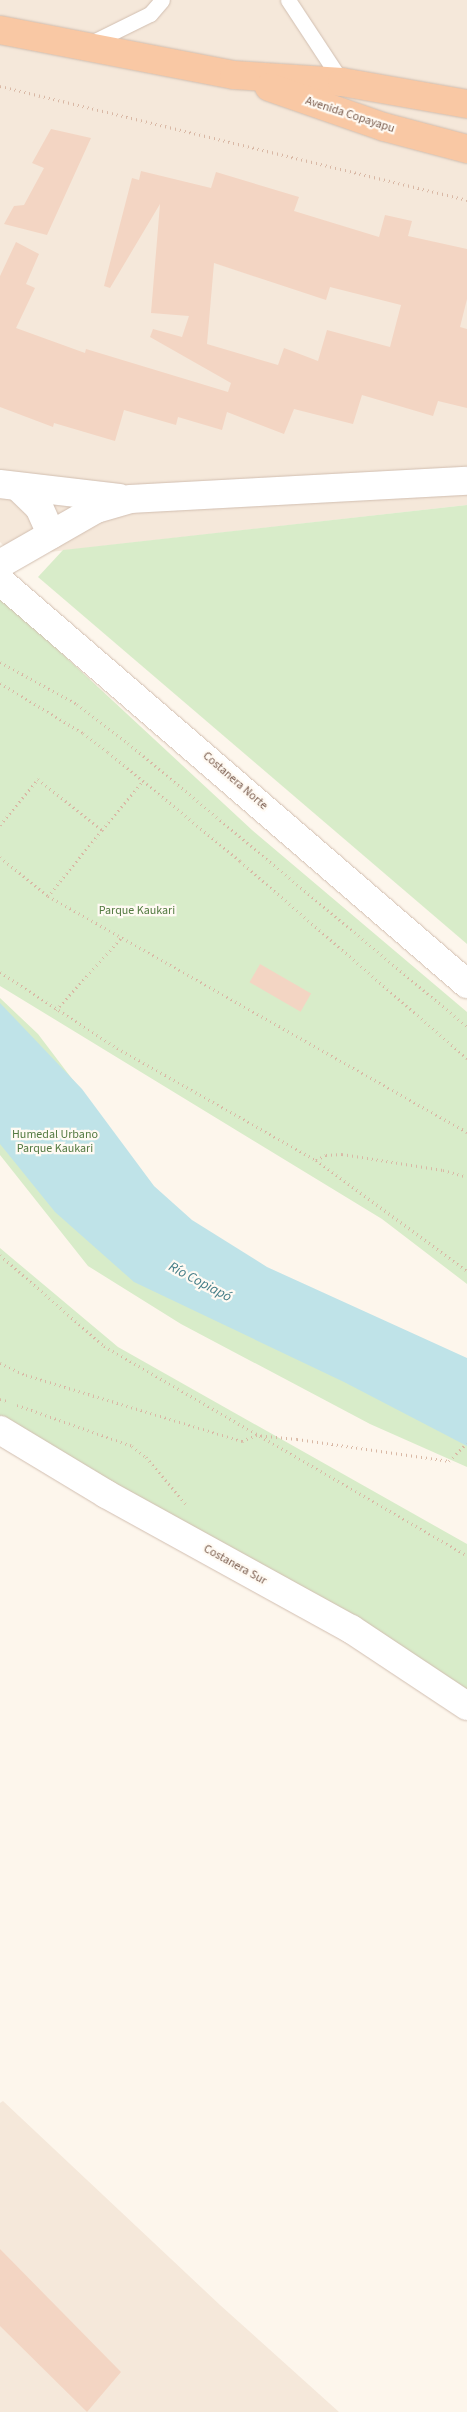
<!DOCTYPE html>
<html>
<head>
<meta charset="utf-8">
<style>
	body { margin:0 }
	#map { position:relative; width:467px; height:2412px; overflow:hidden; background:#fdf6ec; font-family:"Source Sans 3",sans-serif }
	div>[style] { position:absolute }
	.residential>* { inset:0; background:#f5e8da }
	.green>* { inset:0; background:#d8ecc9 }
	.water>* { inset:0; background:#bfe3e8 }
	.building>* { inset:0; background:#f3d5c3; transform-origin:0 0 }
	.path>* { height:3px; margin-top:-1.5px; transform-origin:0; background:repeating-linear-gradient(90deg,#d9b8a5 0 1px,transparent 0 5px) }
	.roads { filter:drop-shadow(0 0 1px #d1beb0) drop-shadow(0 0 1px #d1beb0) }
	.service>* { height:15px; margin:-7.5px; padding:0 7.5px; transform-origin:7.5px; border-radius:7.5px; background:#fff }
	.minor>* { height:28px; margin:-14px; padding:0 14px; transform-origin:14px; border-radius:14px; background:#fff }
	.tertiary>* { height:28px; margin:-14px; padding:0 14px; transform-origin:14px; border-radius:14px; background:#fff }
	.trunk>* { height:28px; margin:-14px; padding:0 14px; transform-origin:14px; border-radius:14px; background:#f9c8a4 }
	span { translate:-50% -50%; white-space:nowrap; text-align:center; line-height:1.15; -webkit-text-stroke:4.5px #fffaf3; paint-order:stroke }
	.street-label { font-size:12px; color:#7a5c4d }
	.park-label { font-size:12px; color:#537a41 }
	.water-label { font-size:14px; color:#437c86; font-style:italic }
</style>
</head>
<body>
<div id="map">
	<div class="residential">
		<div style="clip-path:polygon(0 0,467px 0,467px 505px,14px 556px,0 542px)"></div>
		<div style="clip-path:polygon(3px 2101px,220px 2305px,339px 2412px,0 2412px,0 2103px)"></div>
	</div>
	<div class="green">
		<div style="clip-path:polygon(467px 505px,467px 944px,38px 577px,63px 550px)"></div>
		<div style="clip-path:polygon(0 596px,252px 830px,467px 1012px,467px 1284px,382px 1219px,0 986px)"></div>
		<div style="clip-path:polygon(0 998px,38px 1034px,177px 1217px,467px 1382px,467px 1467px,370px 1424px,181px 1324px,88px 1266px,0 1155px)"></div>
		<div style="clip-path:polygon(0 1248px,118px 1347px,467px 1544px,467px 1690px,0 1420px)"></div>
	</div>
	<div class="water">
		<div style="clip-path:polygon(0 1003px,82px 1089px,154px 1186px,192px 1220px,267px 1267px,467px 1358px,467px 1446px,344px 1382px,134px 1282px,55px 1212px,0 1144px)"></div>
	</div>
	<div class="building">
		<div style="clip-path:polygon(51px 129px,91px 138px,47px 235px,4px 224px,14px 206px,24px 205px,44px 168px,32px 163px)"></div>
		<div style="clip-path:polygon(evenodd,141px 171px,211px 188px,216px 172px,299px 197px,294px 211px,379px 237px,385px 215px,412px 221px,408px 236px,467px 249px,467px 299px,460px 327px,467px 329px,467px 408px,438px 401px,433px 416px,362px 395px,353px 424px,294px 409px,284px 434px,227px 412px,222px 430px,178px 417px,176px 425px,124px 410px,115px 441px,54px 423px,53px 427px,0 407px,0 276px,16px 242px,39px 254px,26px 284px,35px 288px,16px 328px,85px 353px,86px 349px,228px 392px,231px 383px,150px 337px,153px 329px,182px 337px,189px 316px,151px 313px,160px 204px,110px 288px,104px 286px,132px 178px,139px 180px,141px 171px,214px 263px,326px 300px,330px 287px,401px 305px,390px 347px,327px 330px,318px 361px,284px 348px,278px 365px,207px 344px,214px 263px)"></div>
		<div style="left:260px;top:964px;width:59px;height:21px;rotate:30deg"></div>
		<div style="clip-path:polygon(0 2249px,121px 2372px,87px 2412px,0 2326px)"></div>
	</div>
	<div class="path">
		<div style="left:0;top:86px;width:481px;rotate:13.7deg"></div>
		<div style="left:0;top:662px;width:88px;rotate:28.6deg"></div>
		<div style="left:77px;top:704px;width:64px;rotate:37.4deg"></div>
		<div style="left:128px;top:743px;width:442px;rotate:39.9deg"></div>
		<div style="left:0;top:683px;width:97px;rotate:31.1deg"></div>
		<div style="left:83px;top:733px;width:31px;rotate:37deg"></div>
		<div style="left:108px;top:752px;width:171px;rotate:39.5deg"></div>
		<div style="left:240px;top:861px;width:301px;rotate:41deg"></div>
		<div style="left:0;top:825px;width:60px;rotate:-50.4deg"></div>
		<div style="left:38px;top:779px;width:82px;rotate:38.6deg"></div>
		<div style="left:102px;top:830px;width:85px;rotate:129.3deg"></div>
		<div style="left:102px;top:830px;width:64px;rotate:-50.1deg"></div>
		<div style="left:0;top:857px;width:62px;rotate:39.1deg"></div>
		<div style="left:48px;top:896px;width:481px;rotate:29.4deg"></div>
		<div style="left:0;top:972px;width:140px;rotate:33deg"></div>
		<div style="left:117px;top:1048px;width:228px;rotate:29.4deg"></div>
		<div style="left:316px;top:1160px;width:187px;rotate:36.3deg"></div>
		<div style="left:56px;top:1010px;width:97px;rotate:-47.9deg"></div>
		<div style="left:316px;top:1160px;width:11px;rotate:-27deg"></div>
		<div style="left:326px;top:1155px;width:16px;rotate:-4deg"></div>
		<div style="left:342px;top:1154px;width:102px;rotate:9deg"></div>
		<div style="left:443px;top:1170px;width:25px;rotate:16deg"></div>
		<div style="left:0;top:1255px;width:138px;rotate:41.2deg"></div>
		<div style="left:104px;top:1346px;width:419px;rotate:30deg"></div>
		<div style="left:0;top:1363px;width:29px;rotate:25deg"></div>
		<div style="left:26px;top:1375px;width:226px;rotate:17deg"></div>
		<div style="left:242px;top:1441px;width:15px;rotate:-23deg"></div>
		<div style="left:256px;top:1435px;width:41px;rotate:5.6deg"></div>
		<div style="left:297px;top:1439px;width:154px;rotate:8.2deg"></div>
		<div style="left:449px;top:1461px;width:25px;rotate:-45deg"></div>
		<div style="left:0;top:1399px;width:7px;rotate:16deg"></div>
		<div style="left:17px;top:1405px;width:122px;rotate:19.6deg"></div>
		<div style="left:132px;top:1446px;width:18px;rotate:38deg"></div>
		<div style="left:146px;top:1457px;width:62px;rotate:49.6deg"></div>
	</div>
	<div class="roads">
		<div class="service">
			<div style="left:288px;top:0;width:98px;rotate:56.6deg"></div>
			<div style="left:87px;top:45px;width:70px;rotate:-26.2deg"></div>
			<div style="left:150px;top:14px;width:18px;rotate:-49deg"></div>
		</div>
		<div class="minor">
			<div style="left:0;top:484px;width:120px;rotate:6.7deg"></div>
			<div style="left:19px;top:488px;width:28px;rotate:44deg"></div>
			<div style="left:39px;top:507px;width:30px;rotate:66deg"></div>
			<div style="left:0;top:564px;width:111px;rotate:-29.8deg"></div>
			<div style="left:96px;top:509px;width:35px;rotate:-16deg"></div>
			<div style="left:130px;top:499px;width:337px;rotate:-3.1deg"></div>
			<div style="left:0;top:581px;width:617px;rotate:40.79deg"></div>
		</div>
		<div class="tertiary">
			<div style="left:0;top:1430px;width:124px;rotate:31.1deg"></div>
			<div style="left:106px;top:1494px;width:280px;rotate:28.9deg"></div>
			<div style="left:351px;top:1629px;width:139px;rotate:33.6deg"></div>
		</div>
		<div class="trunk">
			<div style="left:0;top:30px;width:238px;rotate:10.9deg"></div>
			<div style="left:234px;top:75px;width:108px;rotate:3.7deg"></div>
			<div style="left:342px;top:82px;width:127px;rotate:10deg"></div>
			<div style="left:269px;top:87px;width:122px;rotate:19.2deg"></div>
			<div style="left:384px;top:127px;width:86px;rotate:14.8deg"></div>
		</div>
	</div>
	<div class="street-label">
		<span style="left:350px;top:115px;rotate:18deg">Avenida Copayapu</span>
		<span style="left:235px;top:781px;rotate:41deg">Costanera Norte</span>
		<span style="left:235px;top:1565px;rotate:29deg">Costanera Sur</span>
	</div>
	<div class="park-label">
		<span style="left:137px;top:911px">Parque Kaukari</span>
		<span style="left:55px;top:1142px">Humedal Urbano<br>Parque Kaukari</span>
	</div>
	<div class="water-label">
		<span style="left:200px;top:1282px;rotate:28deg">Río Copiapó</span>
	</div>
</div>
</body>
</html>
